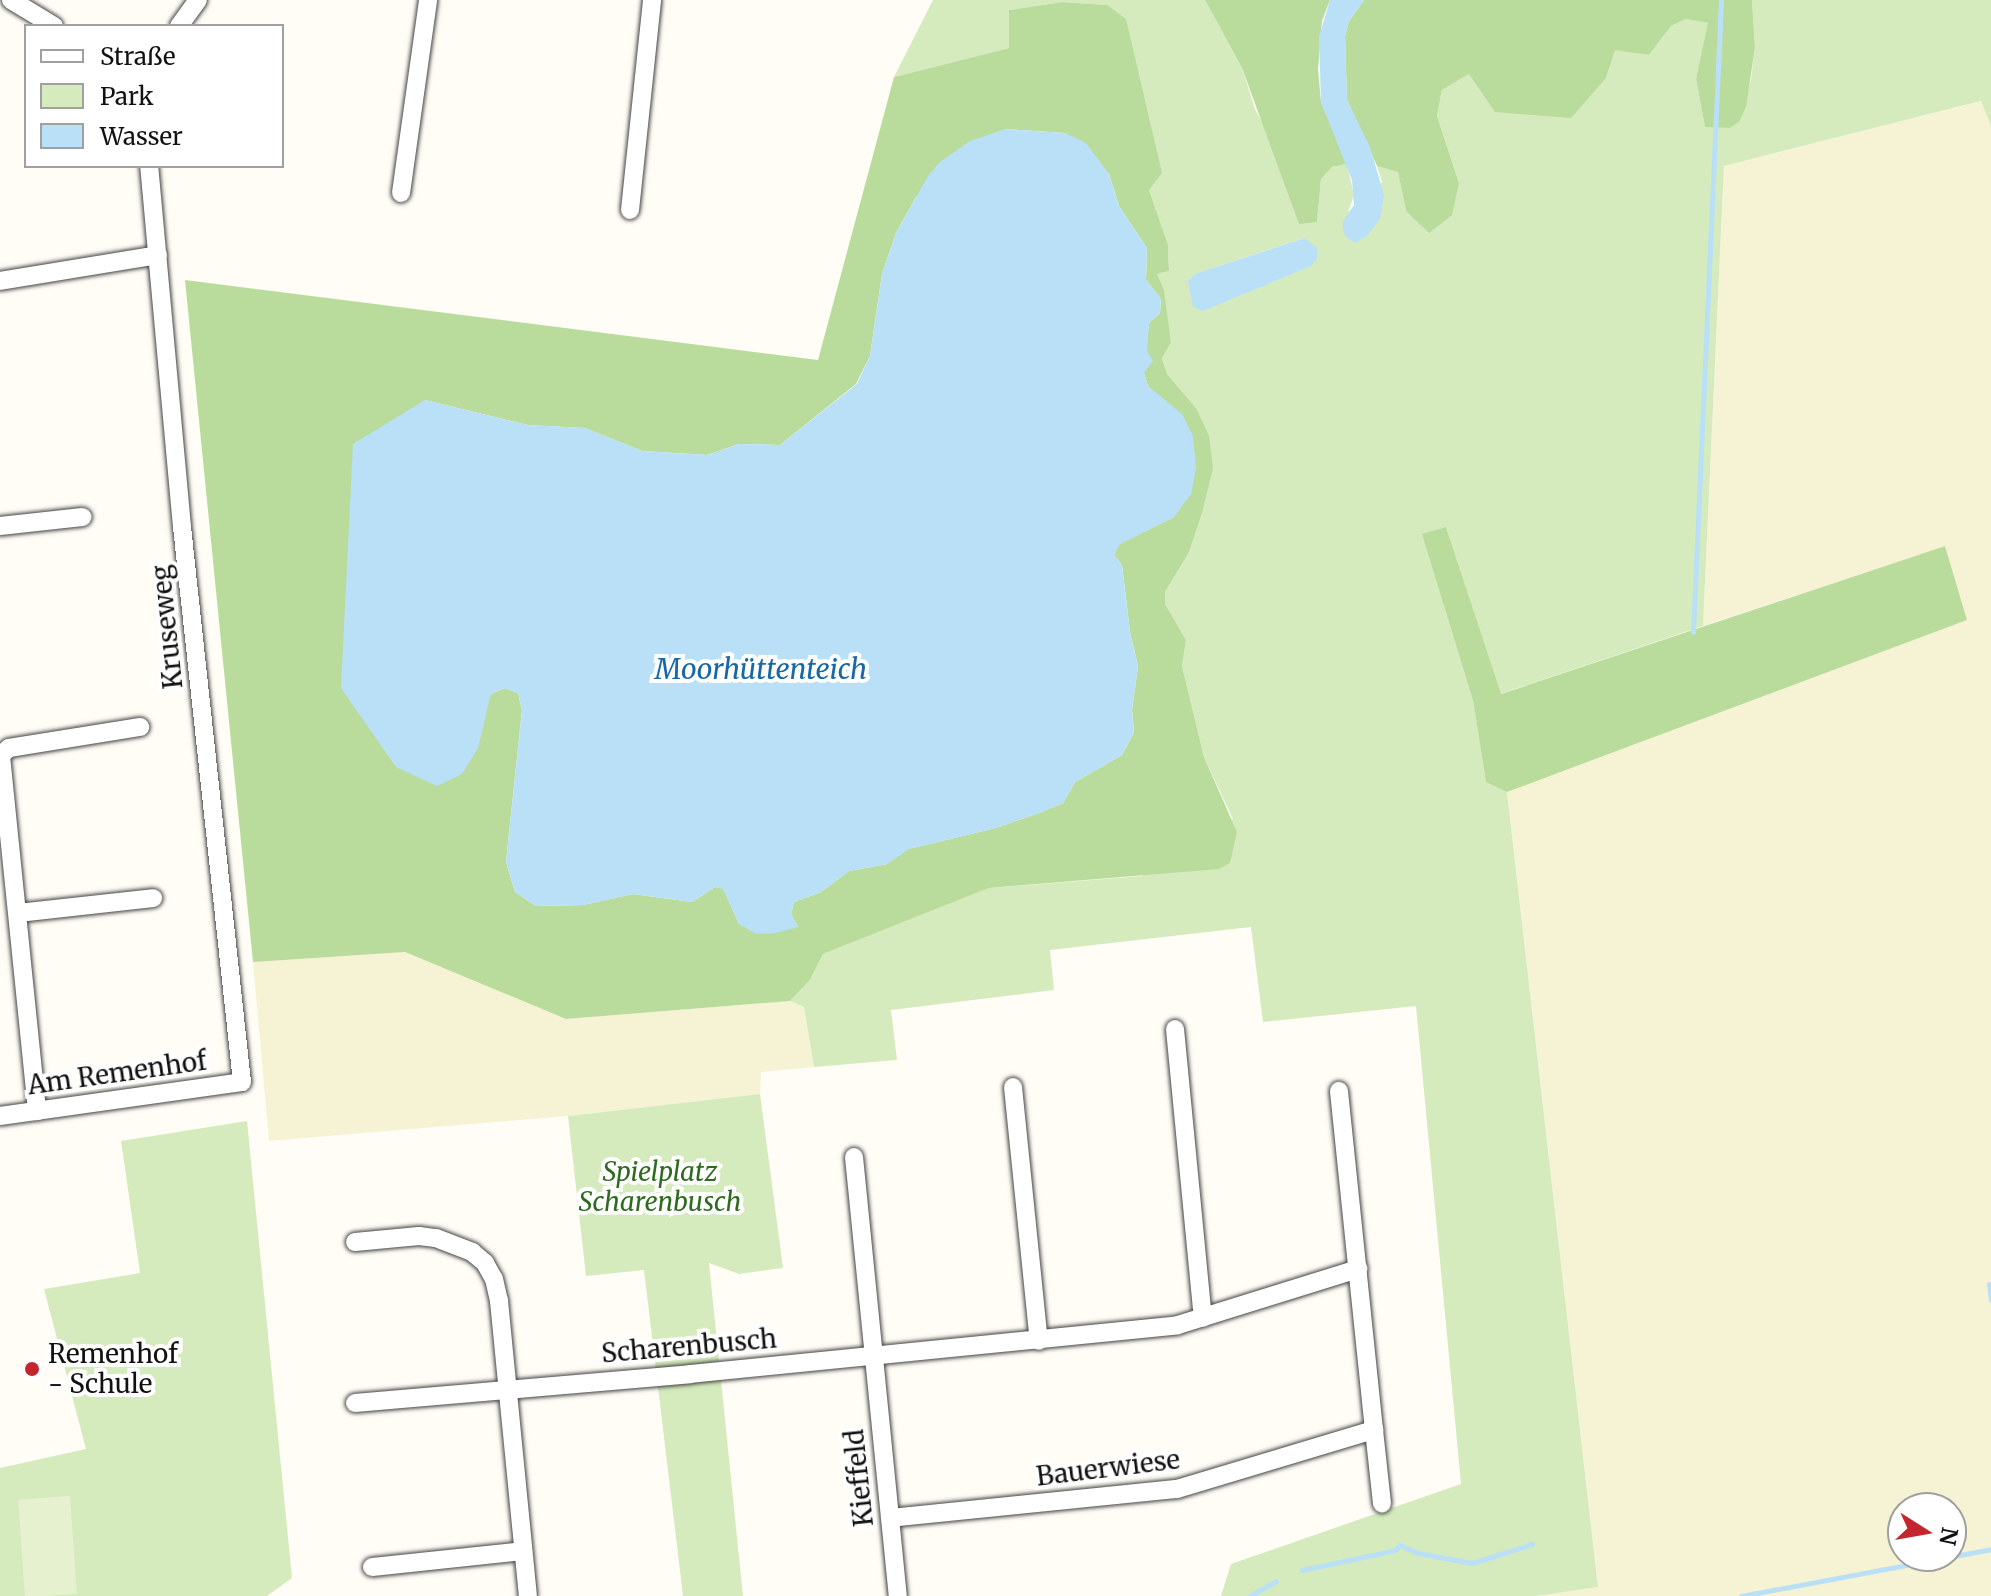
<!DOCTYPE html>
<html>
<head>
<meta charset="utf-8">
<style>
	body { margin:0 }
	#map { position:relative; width:1991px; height:1596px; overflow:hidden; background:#fffdf5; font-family:Merriweather,serif }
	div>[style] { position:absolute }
	.farmland>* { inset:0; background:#f6f3d4 }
	.green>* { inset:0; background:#d5ebbd }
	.forest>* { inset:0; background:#b9dc9c }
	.pitch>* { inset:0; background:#e6f2cf; transform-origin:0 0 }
	.water>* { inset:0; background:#b9e0f7 }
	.stream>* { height:5px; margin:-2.5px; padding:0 2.5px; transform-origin:2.5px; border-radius:2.5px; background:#b9e0f7 }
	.roads { filter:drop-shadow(0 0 2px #444) drop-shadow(0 0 2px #444) }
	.street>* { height:18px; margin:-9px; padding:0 9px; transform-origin:9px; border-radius:9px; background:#fff }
	.dots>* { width:22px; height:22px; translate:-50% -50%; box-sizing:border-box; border:4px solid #fff; border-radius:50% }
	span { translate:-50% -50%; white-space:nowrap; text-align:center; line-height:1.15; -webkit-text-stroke:8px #fff; paint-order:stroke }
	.street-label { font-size:26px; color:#111 }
	.park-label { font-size:26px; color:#2f6b1f; font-style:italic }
	.poi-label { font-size:26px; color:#111 }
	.left { translate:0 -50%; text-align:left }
	.water-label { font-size:28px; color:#1768a6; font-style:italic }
	.legend { position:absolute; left:24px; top:24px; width:260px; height:144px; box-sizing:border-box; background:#fff; border:2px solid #a0a0a0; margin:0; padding:10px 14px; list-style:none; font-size:24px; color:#111 }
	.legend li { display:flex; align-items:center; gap:16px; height:40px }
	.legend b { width:40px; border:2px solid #a0a0a0 }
	.north { position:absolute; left:1887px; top:1492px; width:80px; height:80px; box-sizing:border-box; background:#fff; border:2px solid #a0a0a0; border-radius:50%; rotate:101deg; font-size:22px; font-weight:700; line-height:32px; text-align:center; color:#111 }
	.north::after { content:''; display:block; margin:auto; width:28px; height:36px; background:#c4262e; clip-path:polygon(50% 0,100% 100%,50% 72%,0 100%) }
</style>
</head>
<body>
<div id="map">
	<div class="farmland">
		<div style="clip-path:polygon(evenodd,1982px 101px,1991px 126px,1991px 1596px,1537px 1596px,1598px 1587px,1507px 792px,1967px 620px,1945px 546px,1703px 626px,1724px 166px,1982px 101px,1903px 1508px,1951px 1508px,1951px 1556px,1903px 1556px,1903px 1508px)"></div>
		<div style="clip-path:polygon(405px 952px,566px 1019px,790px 1001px,804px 1007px,814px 1067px,761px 1072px,760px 1094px,568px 1116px,269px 1141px,253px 962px)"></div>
	</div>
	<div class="green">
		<div style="clip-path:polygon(evenodd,933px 0,1205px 0,1242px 68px,1255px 109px,1317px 222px,1321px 179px,1332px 167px,1347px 164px,1354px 195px,1348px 212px,1382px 182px,1377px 166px,1398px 171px,1406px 211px,1459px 183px,1437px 116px,1442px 90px,1469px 74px,1606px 78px,1615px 49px,1649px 55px,1671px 26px,1686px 19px,1709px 23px,1696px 79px,1705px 126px,1730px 128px,1739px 122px,1751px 79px,1755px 48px,1752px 0,1991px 0,1991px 126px,1981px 101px,1724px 166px,1703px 626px,1500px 694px,1446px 527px,1486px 781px,1507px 792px,1598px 1587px,1537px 1596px,1221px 1596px,1231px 1564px,1461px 1484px,1416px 1006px,1263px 1022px,1251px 927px,1050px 950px,1054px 990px,891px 1010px,897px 1060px,814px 1067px,804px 1007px,790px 1001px,810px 980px,823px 954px,989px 888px,1142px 876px,1233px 819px,1204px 757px,1182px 666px,1186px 640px,1165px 605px,1165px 592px,1188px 554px,1196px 408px,1167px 374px,1162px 358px,1171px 343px,1157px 274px,1169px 271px,1168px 246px,1149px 190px,1107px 5px,1062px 2px,1009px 10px,1009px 48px,894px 77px,933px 0,1305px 238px,1317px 259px,1197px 273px,1283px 245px,1305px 238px)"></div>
		<div style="clip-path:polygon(760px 1094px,783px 1268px,739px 1274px,709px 1263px,743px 1596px,683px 1596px,644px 1270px,586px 1276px,568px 1116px)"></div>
		<div style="clip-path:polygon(247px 1121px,292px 1578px,267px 1596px,0 1596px,0 1468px,86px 1449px,44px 1289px,140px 1273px,121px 1141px)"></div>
	</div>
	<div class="forest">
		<div style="clip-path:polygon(1205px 0,1330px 0,1322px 21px,1318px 69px,1321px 102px,1347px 164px,1332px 167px,1321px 179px,1317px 222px,1299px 224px,1242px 68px)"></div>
		<div style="clip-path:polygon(1364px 0,1752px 0,1755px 48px,1746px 107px,1739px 122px,1730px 128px,1705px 127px,1696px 79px,1708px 23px,1686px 19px,1671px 26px,1649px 55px,1615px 50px,1606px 78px,1571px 118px,1495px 112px,1469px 74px,1442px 90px,1437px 116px,1459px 183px,1452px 215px,1429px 233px,1406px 211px,1398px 172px,1377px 166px,1347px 100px,1345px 36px,1349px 21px)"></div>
		<div style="clip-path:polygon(evenodd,1062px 2px,1107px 5px,1126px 19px,1162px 173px,1149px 190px,1168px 245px,1169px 271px,1157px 274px,1164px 290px,1171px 343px,1162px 358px,1167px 374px,1196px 408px,1209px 436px,1213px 468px,1202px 513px,1188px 554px,1165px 592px,1165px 604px,1186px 640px,1182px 666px,1204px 757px,1237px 832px,1230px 863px,1219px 869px,989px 888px,823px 954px,810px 980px,790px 1001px,566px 1019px,405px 952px,253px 962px,185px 280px,818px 360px,894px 77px,1009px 48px,1009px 10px,1062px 2px,1005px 129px,1065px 133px,1109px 174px,1119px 206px,1147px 248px,1146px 280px,1161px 299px,1160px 313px,1149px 323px,1144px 373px,1148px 386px,1161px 398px,1174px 517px,1119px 544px,1114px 555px,1122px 565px,1130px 632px,1138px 666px,1132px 710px,1134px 732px,1122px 755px,1075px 782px,1063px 803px,1039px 813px,996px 828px,908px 849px,887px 864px,849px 871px,821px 892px,794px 902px,791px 914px,798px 927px,739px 924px,723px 888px,715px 887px,692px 902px,633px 894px,583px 905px,536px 906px,515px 892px,506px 862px,522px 710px,518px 693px,505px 688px,491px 694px,425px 400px,528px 425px,585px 428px,642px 451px,707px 455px,739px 444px,780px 445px,856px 384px,870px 356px,882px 274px,896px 233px,916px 197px,1005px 129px)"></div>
		<div style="clip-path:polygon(1446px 527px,1501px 694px,1945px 546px,1967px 620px,1507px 792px,1486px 782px,1473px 700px,1422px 534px)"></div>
	</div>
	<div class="pitch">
		<div style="left:70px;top:1496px;width:98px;height:52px;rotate:86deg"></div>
	</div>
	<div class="water">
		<div style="clip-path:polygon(1330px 0,1364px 0,1349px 21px,1345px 36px,1347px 100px,1370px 147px,1384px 195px,1380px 219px,1367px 236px,1355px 243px,1345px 236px,1342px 223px,1354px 205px,1352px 180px,1321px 102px,1319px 37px)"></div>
		<div style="clip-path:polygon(1005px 129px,1065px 133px,1086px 143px,1109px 174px,1119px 206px,1147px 248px,1146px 280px,1161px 299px,1160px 313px,1149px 323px,1147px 351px,1153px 361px,1144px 373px,1148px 386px,1182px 414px,1193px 436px,1196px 468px,1191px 494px,1174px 517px,1120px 544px,1114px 555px,1122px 565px,1130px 632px,1138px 666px,1132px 710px,1134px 732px,1122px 755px,1075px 782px,1063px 803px,1039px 813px,996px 828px,909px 849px,887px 864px,849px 871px,821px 892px,794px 902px,791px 914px,798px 927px,775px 933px,756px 934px,739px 924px,723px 889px,715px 887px,692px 902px,633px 894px,583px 905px,536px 906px,515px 892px,506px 862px,522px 710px,518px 693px,505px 688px,491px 694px,478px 748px,462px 774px,437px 786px,396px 767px,341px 688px,353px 444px,425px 400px,528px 425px,585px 428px,642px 451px,707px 455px,739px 444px,780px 445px,857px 384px,870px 356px,882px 274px,896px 233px,928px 176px,940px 162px,970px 141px)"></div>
		<div style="clip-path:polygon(1305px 238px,1317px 248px,1317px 259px,1311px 266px,1203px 311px,1193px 307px,1188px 281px,1197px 273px)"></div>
	</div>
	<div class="stream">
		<div style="left:1693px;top:632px;width:633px;rotate:-87.46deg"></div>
		<div style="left:1989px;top:1284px;width:16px;rotate:83deg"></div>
		<div style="left:1302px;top:1570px;width:95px;rotate:-12.1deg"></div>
		<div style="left:1395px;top:1550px;width:7px;rotate:-45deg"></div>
		<div style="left:1400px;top:1545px;width:20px;rotate:24deg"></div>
		<div style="left:1418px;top:1553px;width:55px;rotate:10.5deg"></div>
		<div style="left:1472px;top:1563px;width:63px;rotate:-17.6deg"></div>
		<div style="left:1250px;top:1596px;width:30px;rotate:-30deg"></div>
		<div style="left:1741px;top:1596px;width:254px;rotate:-10.6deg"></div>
	</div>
	<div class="roads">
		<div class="street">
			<div style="left:11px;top:0;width:50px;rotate:31.2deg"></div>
			<div style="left:179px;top:26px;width:32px;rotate:-54deg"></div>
			<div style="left:401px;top:193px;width:195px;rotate:-82deg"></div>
			<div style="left:630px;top:210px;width:211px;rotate:-84deg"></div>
			<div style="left:0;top:281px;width:160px;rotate:-9.3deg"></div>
			<div style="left:0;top:526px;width:83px;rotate:-6.2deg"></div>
			<div style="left:0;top:756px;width:12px;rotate:-42deg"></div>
			<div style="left:9px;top:748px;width:133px;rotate:-9.1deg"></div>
			<div style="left:1px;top:756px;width:357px;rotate:84.2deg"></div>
			<div style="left:18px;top:913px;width:136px;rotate:-6.3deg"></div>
			<div style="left:1175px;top:1029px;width:290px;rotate:84.5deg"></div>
			<div style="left:1013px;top:1087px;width:255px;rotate:84.2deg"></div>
			<div style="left:0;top:1116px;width:244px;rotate:-8deg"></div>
			<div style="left:242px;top:1082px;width:558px;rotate:-96.17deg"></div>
			<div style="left:182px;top:527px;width:363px;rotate:-95.2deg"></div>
			<div style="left:854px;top:1157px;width:441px;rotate:84.3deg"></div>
			<div style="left:355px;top:1242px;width:64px;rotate:-5.4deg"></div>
			<div style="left:419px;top:1236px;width:17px;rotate:7deg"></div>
			<div style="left:436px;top:1238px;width:39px;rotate:21deg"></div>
			<div style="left:472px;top:1252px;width:17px;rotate:40deg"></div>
			<div style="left:485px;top:1263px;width:18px;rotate:61deg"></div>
			<div style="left:494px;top:1279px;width:23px;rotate:77deg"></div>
			<div style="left:499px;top:1301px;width:296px;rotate:84.4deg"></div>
			<div style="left:355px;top:1403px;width:336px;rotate:-4.9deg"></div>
			<div style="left:690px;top:1374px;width:490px;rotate:-5.7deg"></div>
			<div style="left:1178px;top:1325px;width:189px;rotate:-17.3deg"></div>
			<div style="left:1374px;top:1430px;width:74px;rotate:83.8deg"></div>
			<div style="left:890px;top:1518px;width:288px;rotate:-5.8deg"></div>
			<div style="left:1177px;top:1489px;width:206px;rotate:-16.7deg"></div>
			<div style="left:1374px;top:1430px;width:341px;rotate:-95.9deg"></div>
			<div style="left:372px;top:1567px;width:152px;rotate:-6deg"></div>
		</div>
	</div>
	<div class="dots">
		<div style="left:32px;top:1369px;background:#c4262e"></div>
	</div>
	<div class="street-label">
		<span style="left:167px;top:627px;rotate:-96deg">Kruseweg</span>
		<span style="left:117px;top:1073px;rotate:-8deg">Am Remenhof</span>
		<span style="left:689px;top:1346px;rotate:-5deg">Scharenbusch</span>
		<span style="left:1108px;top:1468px;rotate:-7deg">Bauerwiese</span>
		<span style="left:859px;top:1478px;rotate:-96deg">Kieffeld</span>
	</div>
	<div class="park-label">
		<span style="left:660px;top:1187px">Spielplatz<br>Scharenbusch</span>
	</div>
	<div class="poi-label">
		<span class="left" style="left:48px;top:1369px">Remenhof<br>- Schule</span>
	</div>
	<div class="water-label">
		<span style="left:761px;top:669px">Moorhüttenteich</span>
	</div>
	<ul class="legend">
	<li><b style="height:10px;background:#fff"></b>Straße</li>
	<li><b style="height:22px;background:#d5ebbd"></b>Park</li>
	<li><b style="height:22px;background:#b9e0f7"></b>Wasser</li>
	</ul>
	<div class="north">N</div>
</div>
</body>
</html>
